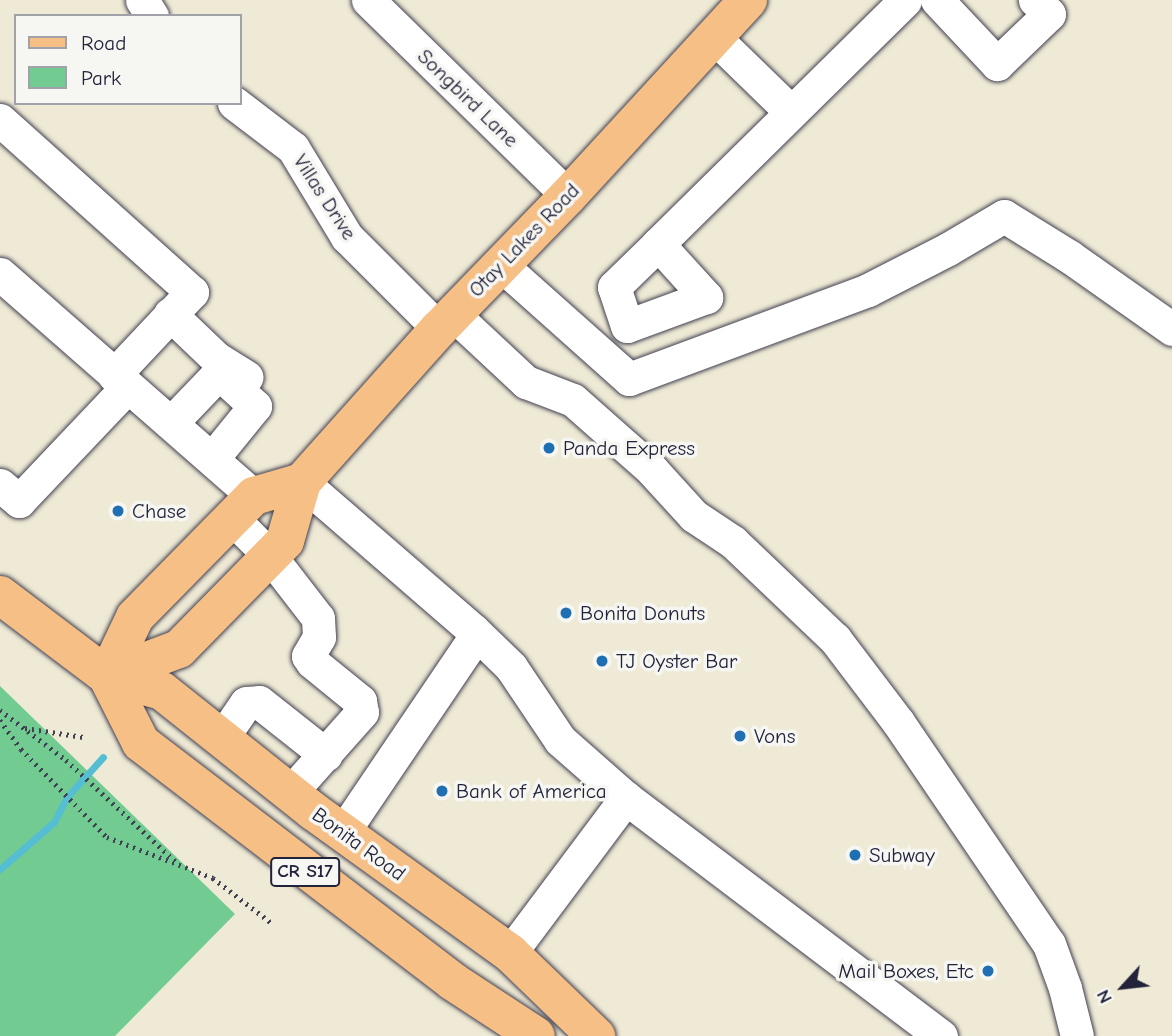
<!DOCTYPE html>
<html>
<head>
<meta charset="utf-8">
<style>
	body { margin:0 }
	#map { position:relative; width:1172px; height:1036px; overflow:hidden; background:#efead5; font-family:"Comic Neue",sans-serif }
	div>[style] { position:absolute }
	.green>* { inset:0; background:#72cc92 }
	.stream>* { height:7px; margin:-3.5px; padding:0 3.5px; transform-origin:3.5px; border-radius:3.5px; background:#56bed3 }
	.path>* { height:4.5px; margin-top:-2.25px; transform-origin:0; background:repeating-linear-gradient(90deg,#414052 0 2px,transparent 0 7px) }
	.roads { filter:drop-shadow(0 0 2px #414052) drop-shadow(0 0 2px #414052) }
	.minor>* { height:33px; margin:-16.5px; padding:0 16.5px; transform-origin:16.5px; border-radius:16.5px; background:#fff }
	.major>* { height:38px; margin:-19px; padding:0 19px; transform-origin:19px; border-radius:19px; background:#f5bf86 }
	.dots>* { width:19px; height:19px; translate:-50% -50%; box-sizing:border-box; border:4px solid #f6f6f2; border-radius:50% }
	span { translate:-50% -50%; white-space:nowrap; text-align:center; line-height:1.15; -webkit-text-stroke:7px #f6f6f2; paint-order:stroke }
	.shield-label span { padding:2px 5px; background:#f6f6f2; border:2px solid; border-radius:5px; -webkit-text-stroke-width:0 }
	.shield-label { font-size:19px; color:#22223b; font-weight:700 }
	.street-label { font-size:21px; color:#22223b }
	.poi-label { font-size:21px; color:#22223b }
	.left { translate:0 -50%; text-align:left }
	.right { translate:-100% -50%; text-align:right }
	.legend { position:absolute; left:14px; top:14px; width:228px; height:91px; box-sizing:border-box; background:#f6f6f2; border:2px solid #a1a1a9; margin:0; padding:9px 12px; list-style:none; font-size:21px; color:#22223b }
	.legend li { display:flex; align-items:center; gap:14px; height:35px }
	.legend b { width:35px; border:2px solid #a1a1a9 }
	.north { position:absolute; left:1088px; top:952px; width:70px; height:70px; -webkit-text-stroke:5px #f6f6f2; paint-order:stroke; rotate:243deg; font-size:19px; font-weight:700; line-height:28px; text-align:center; color:#22223b }
	.north::after { content:''; display:block; margin:auto; width:24px; height:32px; background:#22223b; clip-path:polygon(50% 0,100% 100%,50% 72%,0 100%) }
</style>
</head>
<body>
<div id="map">
	<div class="green">
		<div style="clip-path:polygon(0 686px,235px 914px,115px 1036px,0 1036px)"></div>
	</div>
	<div class="stream">
		<div style="left:0;top:869px;width:72px;rotate:-41deg"></div>
		<div style="left:54px;top:822px;width:27px;rotate:-63deg"></div>
		<div style="left:66px;top:798px;width:55px;rotate:-47.9deg"></div>
	</div>
	<div class="path">
		<div style="left:0;top:710px;width:83px;rotate:37.1deg"></div>
		<div style="left:66px;top:760px;width:150px;rotate:42.8deg"></div>
		<div style="left:0;top:720px;width:36px;rotate:54deg"></div>
		<div style="left:21px;top:749px;width:123px;rotate:45.7deg"></div>
		<div style="left:107px;top:837px;width:114px;rotate:21.1deg"></div>
		<div style="left:213px;top:878px;width:76px;rotate:37.5deg"></div>
		<div style="left:25px;top:728px;width:59px;rotate:8.8deg"></div>
	</div>
	<div class="roads">
		<div class="minor">
			<div style="left:142px;top:0;width:19px;rotate:58deg"></div>
			<div style="left:368px;top:0;width:280px;rotate:44.4deg"></div>
			<div style="left:937px;top:0;width:88px;rotate:46.8deg"></div>
			<div style="left:997px;top:64px;width:72px;rotate:-43.9deg"></div>
			<div style="left:1049px;top:14px;width:20px;rotate:-135deg"></div>
			<div style="left:714px;top:37px;width:107px;rotate:44.2deg"></div>
			<div style="left:234px;top:103px;width:74px;rotate:37.3deg"></div>
			<div style="left:293px;top:148px;width:104px;rotate:58.8deg"></div>
			<div style="left:347px;top:237px;width:130px;rotate:45deg"></div>
			<div style="left:0;top:120px;width:258px;rotate:41.9deg"></div>
			<div style="left:192px;top:292px;width:114px;rotate:133.2deg"></div>
			<div style="left:658px;top:244px;width:72px;rotate:47.8deg"></div>
			<div style="left:706px;top:297px;width:84px;rotate:159.8deg"></div>
			<div style="left:627px;top:326px;width:41px;rotate:-108.4deg"></div>
			<div style="left:614px;top:287px;width:62px;rotate:-44.3deg"></div>
			<div style="left:658px;top:244px;width:347px;rotate:-44.6deg"></div>
			<div style="left:500px;top:264px;width:173px;rotate:41.7deg"></div>
			<div style="left:629px;top:379px;width:255px;rotate:-20.4deg"></div>
			<div style="left:868px;top:290px;width:90px;rotate:-27.1deg"></div>
			<div style="left:948px;top:249px;width:65px;rotate:-30.5deg"></div>
			<div style="left:1004px;top:216px;width:78px;rotate:31.8deg"></div>
			<div style="left:1070px;top:257px;width:125px;rotate:35.2deg"></div>
			<div style="left:0;top:274px;width:337px;rotate:41.2deg"></div>
			<div style="left:170px;top:314px;width:64px;rotate:43.7deg"></div>
			<div style="left:216px;top:358px;width:36px;rotate:32deg"></div>
			<div style="left:453px;top:314px;width:100px;rotate:43deg"></div>
			<div style="left:526px;top:382px;width:50px;rotate:21deg"></div>
			<div style="left:573px;top:400px;width:106px;rotate:41.5deg"></div>
			<div style="left:652px;top:470px;width:62px;rotate:47.6deg"></div>
			<div style="left:694px;top:516px;width:47px;rotate:33.7deg"></div>
			<div style="left:733px;top:542px;width:141px;rotate:43.6deg"></div>
			<div style="left:835px;top:639px;width:104px;rotate:52.8deg"></div>
			<div style="left:898px;top:722px;width:268px;rotate:55.8deg"></div>
			<div style="left:1049px;top:944px;width:47px;rotate:70deg"></div>
			<div style="left:1065px;top:988px;width:49px;rotate:76deg"></div>
			<div style="left:171px;top:423px;width:69px;rotate:-46.2deg"></div>
			<div style="left:219px;top:373px;width:49px;rotate:42.5deg"></div>
			<div style="left:255px;top:406px;width:68px;rotate:129.1deg"></div>
			<div style="left:302px;top:482px;width:226px;rotate:40.9deg"></div>
			<div style="left:473px;top:630px;width:53px;rotate:44.2deg"></div>
			<div style="left:511px;top:667px;width:88px;rotate:56.1deg"></div>
			<div style="left:560px;top:740px;width:88px;rotate:41.3deg"></div>
			<div style="left:0;top:485px;width:25px;rotate:40deg"></div>
			<div style="left:19px;top:501px;width:158px;rotate:-46.5deg"></div>
			<div style="left:232px;top:518px;width:54px;rotate:45deg"></div>
			<div style="left:270px;top:556px;width:78px;rotate:52.3deg"></div>
			<div style="left:318px;top:618px;width:19px;rotate:87deg"></div>
			<div style="left:319px;top:637px;width:22px;rotate:120deg"></div>
			<div style="left:308px;top:656px;width:7px;rotate:56deg"></div>
			<div style="left:312px;top:662px;width:62px;rotate:39.1deg"></div>
			<div style="left:360px;top:701px;width:11px;rotate:80deg"></div>
			<div style="left:362px;top:712px;width:108px;rotate:131.6deg"></div>
			<div style="left:222px;top:738px;width:42px;rotate:-55.6deg"></div>
			<div style="left:246px;top:703px;width:13px;rotate:-4deg"></div>
			<div style="left:259px;top:702px;width:85px;rotate:38.3deg"></div>
			<div style="left:343px;top:832px;width:239px;rotate:-55.9deg"></div>
			<div style="left:510px;top:953px;width:194px;rotate:-53.2deg"></div>
			<div style="left:626px;top:798px;width:395px;rotate:37.1deg"></div>
		</div>
		<div class="major">
			<div style="left:0;top:595px;width:134px;rotate:37.1deg"></div>
			<div style="left:107px;top:676px;width:57px;rotate:15.3deg"></div>
			<div style="left:162px;top:691px;width:193px;rotate:38.5deg"></div>
			<div style="left:313px;top:811px;width:243px;rotate:35.8deg"></div>
			<div style="left:510px;top:953px;width:120px;rotate:44deg"></div>
			<div style="left:107px;top:676px;width:77px;rotate:-20.6deg"></div>
			<div style="left:179px;top:649px;width:151px;rotate:-45.5deg"></div>
			<div style="left:285px;top:541px;width:61px;rotate:-73.9deg"></div>
			<div style="left:302px;top:482px;width:205px;rotate:-48.2deg"></div>
			<div style="left:439px;top:329px;width:185px;rotate:-45.9deg"></div>
			<div style="left:568px;top:196px;width:266px;rotate:-47.4deg"></div>
			<div style="left:107px;top:676px;width:75px;rotate:63.1deg"></div>
			<div style="left:141px;top:743px;width:392px;rotate:37.4deg"></div>
			<div style="left:452px;top:981px;width:100px;rotate:33.2deg"></div>
			<div style="left:107px;top:676px;width:65px;rotate:-64.6deg"></div>
			<div style="left:135px;top:617px;width:170px;rotate:-45.5deg"></div>
			<div style="left:254px;top:496px;width:50px;rotate:-16.3deg"></div>
		</div>
	</div>
	<div class="dots">
		<div style="left:549px;top:448px;background:#1f6fb2"></div>
		<div style="left:118px;top:511px;background:#1f6fb2"></div>
		<div style="left:566px;top:613px;background:#1f6fb2"></div>
		<div style="left:602px;top:661px;background:#1f6fb2"></div>
		<div style="left:740px;top:736px;background:#1f6fb2"></div>
		<div style="left:442px;top:791px;background:#1f6fb2"></div>
		<div style="left:855px;top:855px;background:#1f6fb2"></div>
		<div style="left:988px;top:971px;background:#1f6fb2"></div>
	</div>
	<div class="shield-label">
		<span style="left:305px;top:872px">CR S17</span>
	</div>
	<div class="street-label">
		<span style="left:468px;top:98px;rotate:44deg">Songbird Lane</span>
		<span style="left:325px;top:197px;rotate:57deg">Villas Drive</span>
		<span style="left:524px;top:240px;rotate:-46deg">Otay Lakes Road</span>
		<span style="left:359px;top:844px;rotate:36deg">Bonita Road</span>
	</div>
	<div class="poi-label">
		<span class="left" style="left:563px;top:448px">Panda Express</span>
		<span class="left" style="left:132px;top:511px">Chase</span>
		<span class="left" style="left:580px;top:613px">Bonita Donuts</span>
		<span class="left" style="left:616px;top:661px">TJ Oyster Bar</span>
		<span class="left" style="left:754px;top:736px">Vons</span>
		<span class="left" style="left:456px;top:791px">Bank of America</span>
		<span class="left" style="left:869px;top:855px">Subway</span>
		<span class="right" style="left:974px;top:971px">Mail Boxes, Etc</span>
	</div>
	<ul class="legend">
	<li><b style="height:9px;background:#f5bf86"></b>Road</li>
	<li><b style="height:19px;background:#72cc92"></b>Park</li>
	</ul>
	<div class="north">N</div>
</div>
</body>
</html>
